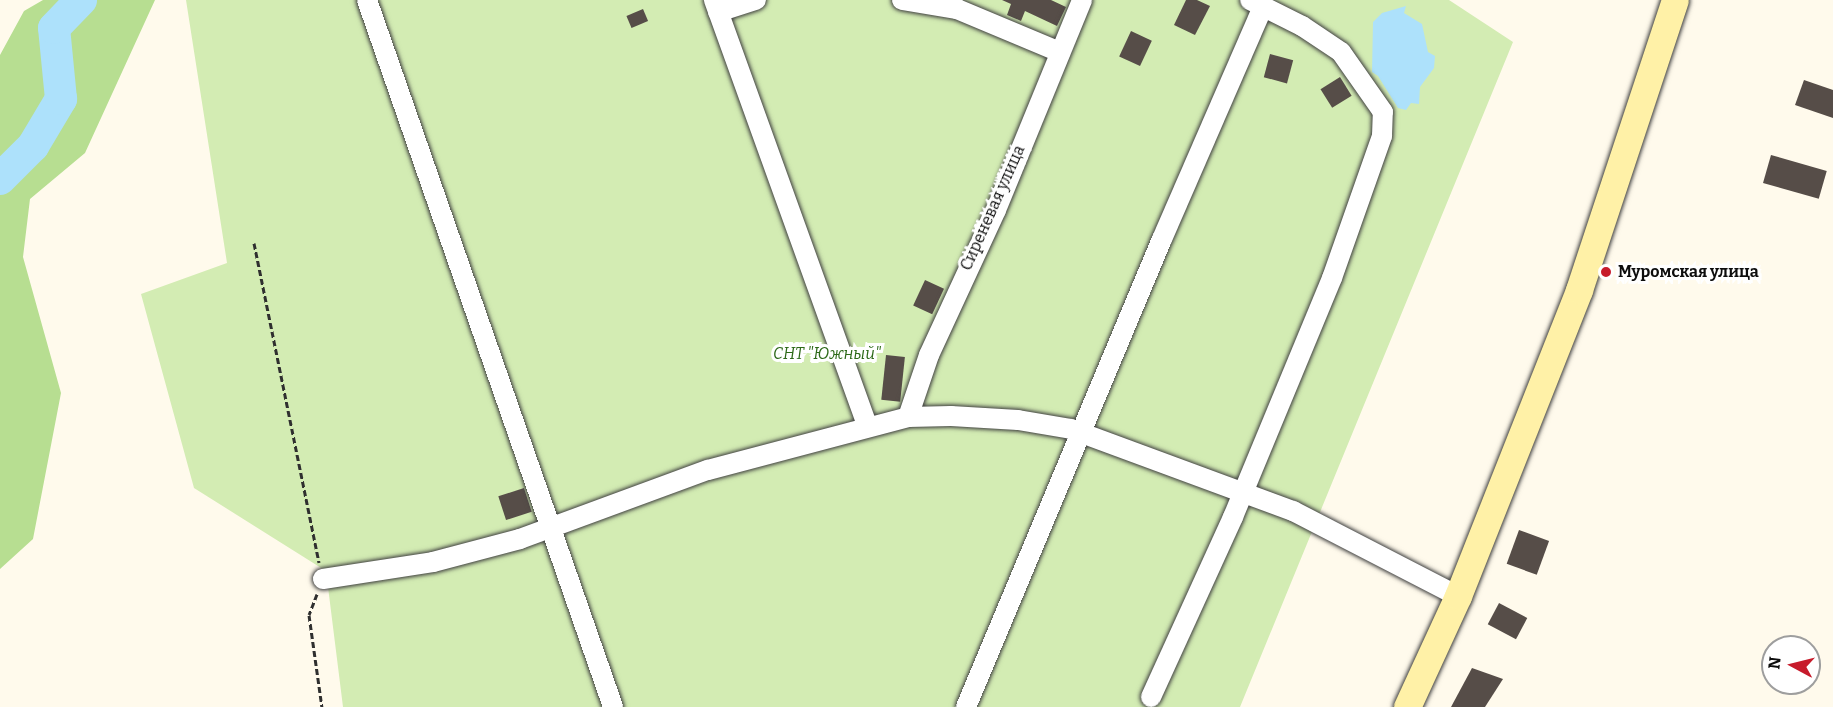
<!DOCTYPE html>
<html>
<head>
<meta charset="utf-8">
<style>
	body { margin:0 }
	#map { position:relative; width:1833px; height:707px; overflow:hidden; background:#fffaec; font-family:Bitter,serif }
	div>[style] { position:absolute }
	.green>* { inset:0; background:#d3ecb3 }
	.forest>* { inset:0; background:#b7de91 }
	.water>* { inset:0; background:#ade1fb }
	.river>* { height:32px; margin:-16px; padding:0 16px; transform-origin:16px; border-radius:16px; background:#ade1fb }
	.building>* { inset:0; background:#564d48; transform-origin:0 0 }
	.path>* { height:3px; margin-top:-1.5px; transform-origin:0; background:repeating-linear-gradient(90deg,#2f2f2f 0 6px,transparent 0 9px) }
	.roads { filter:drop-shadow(0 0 2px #404040) drop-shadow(0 0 2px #404040) }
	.street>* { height:20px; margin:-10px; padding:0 10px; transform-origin:10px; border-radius:10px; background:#fff }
	.secondary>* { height:27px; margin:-13.5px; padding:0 13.5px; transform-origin:13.5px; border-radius:13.5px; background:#fff1a7 }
	.dots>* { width:16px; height:16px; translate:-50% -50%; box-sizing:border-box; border:3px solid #fff; border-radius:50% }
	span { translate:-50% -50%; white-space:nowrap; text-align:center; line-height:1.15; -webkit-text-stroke:6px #fff; paint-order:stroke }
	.street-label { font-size:16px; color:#0d0d0d }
	.poi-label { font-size:16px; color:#0d0d0d; font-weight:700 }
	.left { translate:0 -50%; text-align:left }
	.park-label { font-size:16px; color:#2d6918; font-style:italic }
	.north { position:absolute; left:1761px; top:635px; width:60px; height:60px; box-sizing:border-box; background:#fff; border:2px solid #9e9e9e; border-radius:50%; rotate:277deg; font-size:16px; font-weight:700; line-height:24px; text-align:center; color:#0d0d0d }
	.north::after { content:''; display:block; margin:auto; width:21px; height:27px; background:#c71b2b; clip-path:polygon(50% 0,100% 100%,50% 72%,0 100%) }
</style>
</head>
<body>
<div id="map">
	<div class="green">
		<div style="clip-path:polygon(186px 0,1449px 0,1513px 42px,1240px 707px,343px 707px,326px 571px,194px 488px,141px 294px,227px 263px)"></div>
	</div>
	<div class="forest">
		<div style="clip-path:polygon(43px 0,155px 0,85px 153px,30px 199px,23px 257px,61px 393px,33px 539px,0 569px,0 55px,24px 11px)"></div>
	</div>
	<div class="water">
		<div style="clip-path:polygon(1406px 6px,1404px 13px,1422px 24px,1428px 52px,1435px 56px,1434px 68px,1420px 87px,1419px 104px,1411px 103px,1406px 110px,1398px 108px,1378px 76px,1372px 72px,1373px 22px,1382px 13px)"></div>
	</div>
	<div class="river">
		<div style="left:0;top:179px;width:47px;rotate:-45deg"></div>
		<div style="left:33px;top:146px;width:55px;rotate:-59.2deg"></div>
		<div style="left:61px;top:99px;width:71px;rotate:-95.6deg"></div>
		<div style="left:54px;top:28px;width:39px;rotate:-46deg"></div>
	</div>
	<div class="building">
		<div style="clip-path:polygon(1002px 0,1051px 0,1066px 7px,1057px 26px,1025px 11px,1021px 21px,1007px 15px,1011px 4px)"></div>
		<div style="clip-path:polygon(1186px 0,1197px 0,1210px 6px,1195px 35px,1174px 25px)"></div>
		<div style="left:643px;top:9px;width:13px;height:18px;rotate:67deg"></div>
		<div style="left:1131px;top:31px;width:23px;height:28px;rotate:25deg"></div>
		<div style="left:1270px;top:54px;width:24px;height:24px;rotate:15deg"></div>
		<div style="left:1340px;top:77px;width:22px;height:23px;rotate:58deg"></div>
		<div style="clip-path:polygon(1804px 80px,1833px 90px,1833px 118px,1795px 105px)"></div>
		<div style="left:1771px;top:155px;width:58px;height:29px;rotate:16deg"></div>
		<div style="left:925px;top:280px;width:21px;height:28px;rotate:25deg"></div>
		<div style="left:886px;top:355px;width:19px;height:45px;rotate:6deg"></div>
		<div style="left:524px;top:488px;width:25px;height:27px;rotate:72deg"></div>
		<div style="left:1519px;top:530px;width:32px;height:36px;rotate:20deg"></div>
		<div style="left:1499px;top:603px;width:32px;height:24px;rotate:28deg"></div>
		<div style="clip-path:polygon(1472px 668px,1503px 679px,1485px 707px,1451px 707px)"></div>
	</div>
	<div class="path">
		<div style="left:254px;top:243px;width:326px;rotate:78.5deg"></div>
		<div style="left:317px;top:594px;width:22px;rotate:111deg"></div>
		<div style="left:309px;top:615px;width:93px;rotate:82deg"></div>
	</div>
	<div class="roads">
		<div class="street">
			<div style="left:367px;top:0;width:749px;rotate:70.81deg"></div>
			<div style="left:714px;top:0;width:454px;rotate:70.2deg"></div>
			<div style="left:902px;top:0;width:56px;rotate:9.3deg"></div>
			<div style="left:957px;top:9px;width:112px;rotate:22.7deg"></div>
			<div style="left:718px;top:12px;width:40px;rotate:-18deg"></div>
			<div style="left:908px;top:417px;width:65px;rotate:-71.3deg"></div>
			<div style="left:929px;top:355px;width:160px;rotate:-65.2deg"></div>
			<div style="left:996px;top:210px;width:227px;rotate:-67.7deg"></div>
			<div style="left:323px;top:579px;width:111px;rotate:-8.8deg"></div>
			<div style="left:433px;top:562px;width:90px;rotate:-14.8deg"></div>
			<div style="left:520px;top:539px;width:200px;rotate:-20.2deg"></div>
			<div style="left:708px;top:470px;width:207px;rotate:-14.8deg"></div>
			<div style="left:908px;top:417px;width:43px;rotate:-1.3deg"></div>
			<div style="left:951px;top:416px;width:67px;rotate:3.4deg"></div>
			<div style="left:1018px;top:420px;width:54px;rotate:9.6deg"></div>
			<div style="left:1071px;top:429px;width:237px;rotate:20.3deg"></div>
			<div style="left:1293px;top:511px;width:186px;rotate:27.3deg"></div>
			<div style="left:1151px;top:697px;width:198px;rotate:-65.5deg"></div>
			<div style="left:1233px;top:517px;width:259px;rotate:-67.5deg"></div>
			<div style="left:1332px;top:278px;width:151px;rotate:-70.6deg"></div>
			<div style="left:1382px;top:136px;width:24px;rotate:-88deg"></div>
			<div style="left:1383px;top:112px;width:73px;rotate:-125deg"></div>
			<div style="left:1341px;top:52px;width:47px;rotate:-146.3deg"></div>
			<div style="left:1302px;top:26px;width:58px;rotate:-153.4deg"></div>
			<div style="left:966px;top:707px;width:507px;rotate:-67.28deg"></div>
			<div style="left:1162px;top:239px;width:253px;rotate:-66.5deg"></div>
		</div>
		<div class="secondary">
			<div style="left:1407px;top:707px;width:122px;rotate:-65.3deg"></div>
			<div style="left:1458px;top:596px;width:329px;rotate:-68.4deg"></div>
			<div style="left:1579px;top:290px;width:305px;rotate:-71.7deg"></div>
		</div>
	</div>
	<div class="dots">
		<div style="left:1606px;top:272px;background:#c71b2b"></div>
	</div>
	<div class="street-label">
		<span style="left:993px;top:208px;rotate:-66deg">Сиреневая улица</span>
	</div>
	<div class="poi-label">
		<span class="left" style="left:1618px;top:272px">Муромская улица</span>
	</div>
	<div class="park-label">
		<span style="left:827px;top:354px">СНТ "Южный"</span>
	</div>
	<div class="north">N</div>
</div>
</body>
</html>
